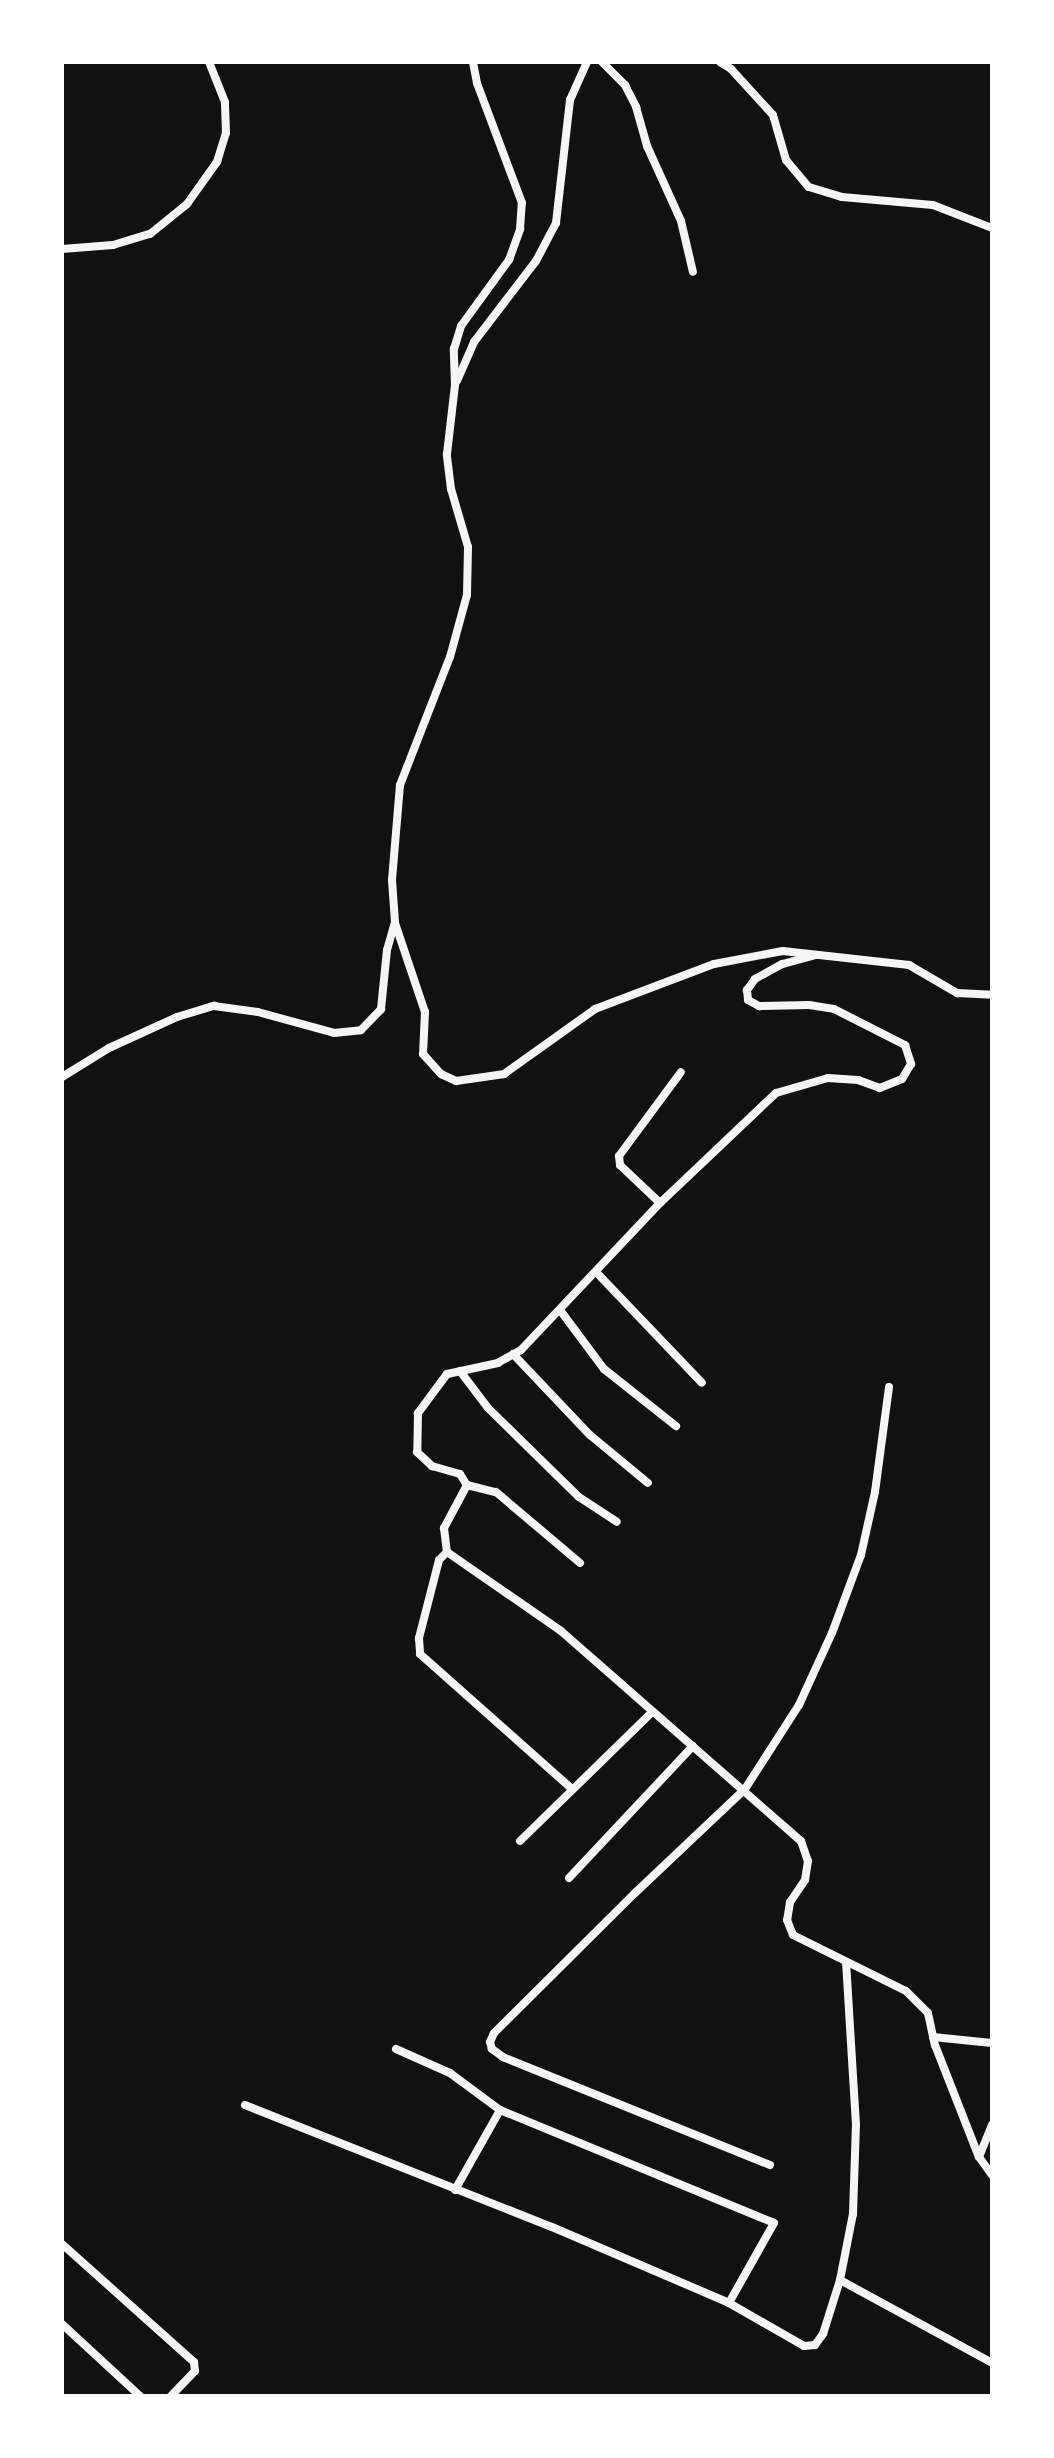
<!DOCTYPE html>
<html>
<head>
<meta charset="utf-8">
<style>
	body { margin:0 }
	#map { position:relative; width:1054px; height:2458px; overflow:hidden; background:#111; font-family:Rubik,sans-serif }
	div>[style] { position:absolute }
	.minor>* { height:8px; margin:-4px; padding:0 4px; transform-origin:4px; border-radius:4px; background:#f5f5f5 }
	span { translate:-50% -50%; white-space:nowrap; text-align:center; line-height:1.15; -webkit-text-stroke:6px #fff; paint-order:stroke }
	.frame { position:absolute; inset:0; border:64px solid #fff; pointer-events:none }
</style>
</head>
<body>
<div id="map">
	<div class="minor">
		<div style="left:602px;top:62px;width:33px;rotate:45deg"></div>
		<div style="left:625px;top:85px;width:25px;rotate:63deg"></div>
		<div style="left:636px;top:107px;width:41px;rotate:74.2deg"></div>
		<div style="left:647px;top:146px;width:82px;rotate:65.6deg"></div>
		<div style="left:681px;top:221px;width:52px;rotate:76.8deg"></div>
		<div style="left:720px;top:62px;width:13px;rotate:32deg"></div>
		<div style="left:731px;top:69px;width:62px;rotate:47.6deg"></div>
		<div style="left:773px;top:115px;width:47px;rotate:73.9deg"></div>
		<div style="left:786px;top:160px;width:35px;rotate:50deg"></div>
		<div style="left:809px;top:187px;width:34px;rotate:17deg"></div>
		<div style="left:842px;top:197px;width:91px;rotate:5deg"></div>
		<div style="left:933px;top:205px;width:63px;rotate:21.3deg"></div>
		<div style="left:62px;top:249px;width:51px;rotate:-4.5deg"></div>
		<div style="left:113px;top:245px;width:39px;rotate:-17deg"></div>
		<div style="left:150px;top:234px;width:48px;rotate:-39deg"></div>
		<div style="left:187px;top:204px;width:52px;rotate:-54.5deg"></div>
		<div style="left:217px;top:162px;width:30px;rotate:-73deg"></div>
		<div style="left:226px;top:133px;width:31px;rotate:-92deg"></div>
		<div style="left:225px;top:102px;width:43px;rotate:-111.8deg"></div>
		<div style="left:457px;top:381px;width:43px;rotate:-66.4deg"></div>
		<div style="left:474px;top:342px;width:102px;rotate:-52.6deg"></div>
		<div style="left:536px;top:261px;width:43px;rotate:-62.2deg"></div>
		<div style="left:556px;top:223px;width:124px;rotate:-83.5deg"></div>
		<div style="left:570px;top:100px;width:42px;rotate:-65.9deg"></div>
		<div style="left:395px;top:923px;width:94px;rotate:71.4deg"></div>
		<div style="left:425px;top:1012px;width:42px;rotate:92.7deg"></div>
		<div style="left:423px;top:1054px;width:27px;rotate:48deg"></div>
		<div style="left:441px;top:1074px;width:17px;rotate:25deg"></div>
		<div style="left:456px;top:1081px;width:49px;rotate:-8.3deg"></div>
		<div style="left:504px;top:1074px;width:112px;rotate:-35.5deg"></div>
		<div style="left:595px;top:1009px;width:127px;rotate:-20.7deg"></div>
		<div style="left:714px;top:964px;width:70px;rotate:-10.7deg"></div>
		<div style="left:783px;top:951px;width:127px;rotate:6.3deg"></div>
		<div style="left:909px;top:965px;width:56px;rotate:30.3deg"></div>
		<div style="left:957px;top:993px;width:35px;rotate:3deg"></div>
		<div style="left:816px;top:955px;width:35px;rotate:165deg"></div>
		<div style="left:782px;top:964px;width:31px;rotate:151deg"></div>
		<div style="left:755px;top:979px;width:14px;rotate:126deg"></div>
		<div style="left:747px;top:990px;width:10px;rotate:84deg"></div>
		<div style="left:748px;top:1000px;width:13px;rotate:29deg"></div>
		<div style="left:759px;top:1006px;width:50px;rotate:-1.1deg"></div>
		<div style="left:809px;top:1005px;width:25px;rotate:9deg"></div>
		<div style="left:834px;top:1009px;width:80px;rotate:26.9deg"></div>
		<div style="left:905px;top:1045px;width:20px;rotate:72deg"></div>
		<div style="left:911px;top:1064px;width:17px;rotate:121deg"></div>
		<div style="left:902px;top:1079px;width:24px;rotate:158deg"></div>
		<div style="left:880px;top:1088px;width:23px;rotate:-160deg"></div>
		<div style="left:858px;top:1080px;width:30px;rotate:-176deg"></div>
		<div style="left:828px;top:1078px;width:54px;rotate:163.9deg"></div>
		<div style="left:776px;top:1093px;width:160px;rotate:136.5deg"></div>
		<div style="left:660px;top:1203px;width:202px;rotate:133.4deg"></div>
		<div style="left:521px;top:1350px;width:26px;rotate:151deg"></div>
		<div style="left:498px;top:1363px;width:52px;rotate:167.8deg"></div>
		<div style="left:447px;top:1374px;width:49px;rotate:126.6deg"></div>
		<div style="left:418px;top:1413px;width:39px;rotate:91deg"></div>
		<div style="left:417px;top:1452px;width:21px;rotate:43deg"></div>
		<div style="left:432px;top:1466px;width:29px;rotate:16deg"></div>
		<div style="left:460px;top:1474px;width:13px;rotate:58deg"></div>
		<div style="left:467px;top:1485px;width:49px;rotate:118.1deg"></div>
		<div style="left:444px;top:1528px;width:24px;rotate:83deg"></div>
		<div style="left:447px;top:1552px;width:139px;rotate:34.7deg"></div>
		<div style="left:561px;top:1631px;width:319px;rotate:41.2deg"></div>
		<div style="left:801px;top:1841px;width:21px;rotate:71deg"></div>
		<div style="left:808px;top:1861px;width:19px;rotate:99deg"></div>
		<div style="left:805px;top:1880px;width:27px;rotate:124deg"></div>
		<div style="left:790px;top:1902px;width:18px;rotate:99deg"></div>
		<div style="left:787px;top:1920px;width:16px;rotate:68deg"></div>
		<div style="left:793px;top:1935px;width:126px;rotate:26.4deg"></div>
		<div style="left:906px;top:1991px;width:31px;rotate:45deg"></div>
		<div style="left:928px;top:2013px;width:33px;rotate:78deg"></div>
		<div style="left:935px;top:2045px;width:120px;rotate:68.6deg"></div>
		<div style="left:979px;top:2157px;width:22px;rotate:54deg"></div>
		<div style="left:62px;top:1077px;width:55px;rotate:-31.7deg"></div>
		<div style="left:109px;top:1048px;width:75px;rotate:-24.5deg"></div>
		<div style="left:177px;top:1017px;width:39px;rotate:-17deg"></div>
		<div style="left:214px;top:1006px;width:44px;rotate:7.8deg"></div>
		<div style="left:258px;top:1012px;width:79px;rotate:15.4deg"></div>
		<div style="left:334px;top:1033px;width:27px;rotate:-6deg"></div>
		<div style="left:361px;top:1030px;width:29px;rotate:-46deg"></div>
		<div style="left:381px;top:1009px;width:59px;rotate:-84.2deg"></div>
		<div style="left:387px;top:950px;width:29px;rotate:-74deg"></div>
		<div style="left:395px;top:922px;width:42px;rotate:-94.1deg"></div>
		<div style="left:392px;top:880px;width:95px;rotate:-85.2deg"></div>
		<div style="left:400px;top:785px;width:137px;rotate:-68.7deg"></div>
		<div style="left:450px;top:657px;width:64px;rotate:-74.7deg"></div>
		<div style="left:467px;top:595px;width:48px;rotate:-88.8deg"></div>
		<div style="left:468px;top:547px;width:60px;rotate:-106.3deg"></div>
		<div style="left:451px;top:489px;width:35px;rotate:-97deg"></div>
		<div style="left:447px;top:454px;width:69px;rotate:-83.4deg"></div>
		<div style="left:455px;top:385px;width:36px;rotate:-92deg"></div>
		<div style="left:454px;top:349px;width:24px;rotate:-73deg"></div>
		<div style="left:461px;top:326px;width:82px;rotate:-54deg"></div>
		<div style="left:509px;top:260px;width:33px;rotate:-70deg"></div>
		<div style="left:520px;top:229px;width:26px;rotate:-86deg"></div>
		<div style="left:522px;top:203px;width:128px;rotate:-110.6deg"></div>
		<div style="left:477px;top:83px;width:21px;rotate:-101deg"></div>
		<div style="left:660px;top:1203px;width:55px;rotate:-136.5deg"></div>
		<div style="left:620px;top:1165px;width:9px;rotate:-96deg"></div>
		<div style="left:619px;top:1156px;width:104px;rotate:-53.6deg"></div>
		<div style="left:596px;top:1272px;width:153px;rotate:46.3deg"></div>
		<div style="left:560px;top:1310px;width:74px;rotate:53.3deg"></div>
		<div style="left:604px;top:1369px;width:92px;rotate:38.4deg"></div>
		<div style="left:513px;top:1354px;width:112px;rotate:46.5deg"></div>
		<div style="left:590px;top:1435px;width:75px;rotate:39.6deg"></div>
		<div style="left:460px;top:1371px;width:46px;rotate:52.9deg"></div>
		<div style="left:488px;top:1408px;width:127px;rotate:44.4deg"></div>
		<div style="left:579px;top:1497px;width:45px;rotate:33.3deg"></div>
		<div style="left:467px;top:1485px;width:30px;rotate:14deg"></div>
		<div style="left:496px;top:1492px;width:110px;rotate:40.2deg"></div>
		<div style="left:447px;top:1552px;width:11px;rotate:135deg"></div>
		<div style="left:439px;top:1560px;width:81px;rotate:104.4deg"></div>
		<div style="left:419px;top:1638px;width:16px;rotate:86deg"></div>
		<div style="left:420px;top:1654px;width:203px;rotate:41.6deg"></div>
		<div style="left:520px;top:1841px;width:183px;rotate:-44.3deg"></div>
		<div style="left:569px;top:1878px;width:181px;rotate:-46.8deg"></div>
		<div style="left:933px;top:2037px;width:59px;rotate:5.8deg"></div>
		<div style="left:396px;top:2049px;width:59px;rotate:24deg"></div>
		<div style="left:450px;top:2073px;width:62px;rotate:36.5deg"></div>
		<div style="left:500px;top:2110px;width:296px;rotate:22.4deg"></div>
		<div style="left:774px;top:2223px;width:92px;rotate:119.4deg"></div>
		<div style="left:245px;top:2105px;width:330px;rotate:21.7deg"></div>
		<div style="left:552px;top:2227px;width:193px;rotate:23.2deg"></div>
		<div style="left:729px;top:2303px;width:86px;rotate:29.8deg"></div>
		<div style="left:804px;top:2346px;width:11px;rotate:-5deg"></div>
		<div style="left:815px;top:2345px;width:14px;rotate:-54deg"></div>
		<div style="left:823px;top:2334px;width:57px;rotate:-72.5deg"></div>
		<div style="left:840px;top:2280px;width:67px;rotate:-78.9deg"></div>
		<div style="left:853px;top:2214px;width:89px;rotate:-88.1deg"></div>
		<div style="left:856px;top:2125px;width:162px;rotate:-93.5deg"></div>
		<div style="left:979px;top:2157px;width:35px;rotate:-68deg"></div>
		<div style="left:770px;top:2165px;width:288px;rotate:-158deg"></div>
		<div style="left:503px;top:2057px;width:14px;rotate:-144deg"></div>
		<div style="left:492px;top:2049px;width:7px;rotate:-106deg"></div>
		<div style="left:490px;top:2042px;width:10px;rotate:-66deg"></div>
		<div style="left:494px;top:2033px;width:199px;rotate:-44.8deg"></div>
		<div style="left:635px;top:1893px;width:151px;rotate:-43.4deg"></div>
		<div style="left:745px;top:1789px;width:100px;rotate:-57.3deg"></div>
		<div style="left:799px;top:1705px;width:79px;rotate:-65.4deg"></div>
		<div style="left:832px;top:1633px;width:83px;rotate:-69.6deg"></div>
		<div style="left:861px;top:1555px;width:65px;rotate:-77.5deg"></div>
		<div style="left:875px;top:1492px;width:106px;rotate:-82.4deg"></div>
		<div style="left:455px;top:2190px;width:92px;rotate:-60.6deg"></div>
		<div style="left:62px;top:2244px;width:177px;rotate:41.8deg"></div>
		<div style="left:194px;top:2362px;width:9px;rotate:84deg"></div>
		<div style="left:195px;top:2371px;width:35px;rotate:134deg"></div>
		<div style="left:840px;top:2280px;width:173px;rotate:28.6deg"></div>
		<div style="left:62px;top:2324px;width:106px;rotate:42.7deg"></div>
	</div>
	<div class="frame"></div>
</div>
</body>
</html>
